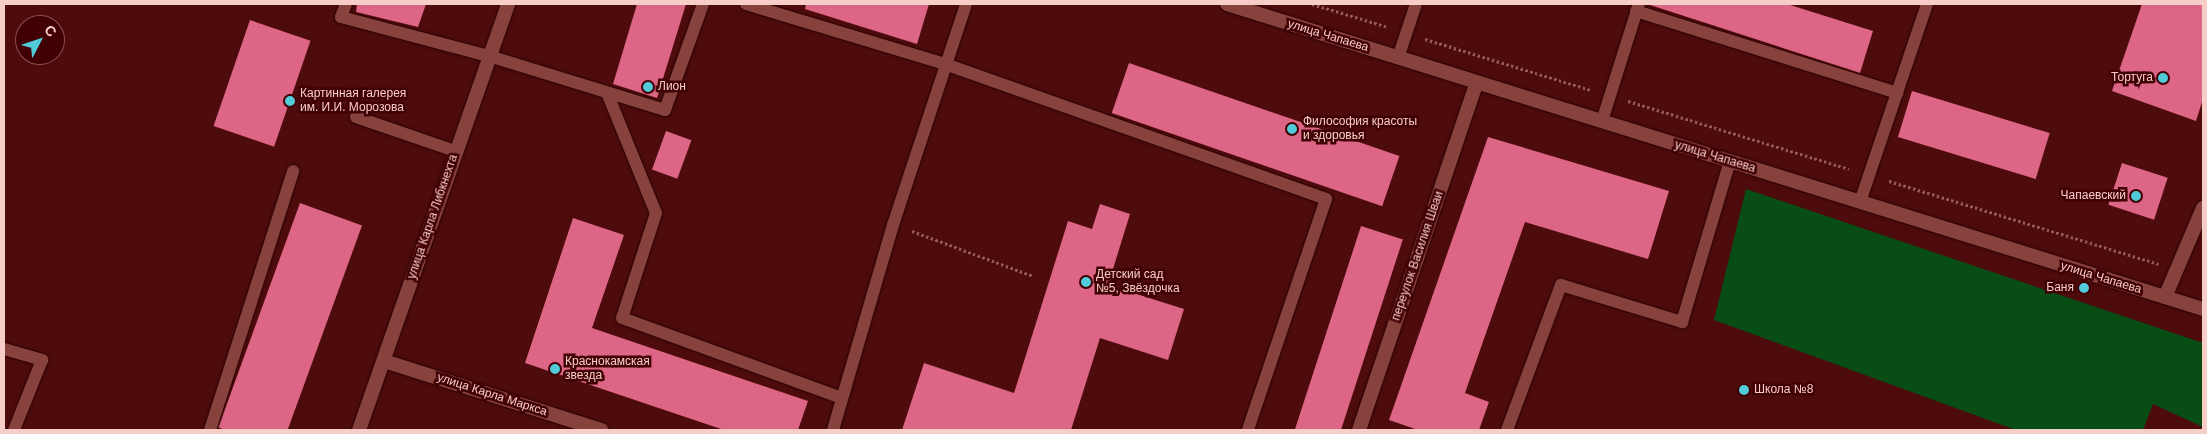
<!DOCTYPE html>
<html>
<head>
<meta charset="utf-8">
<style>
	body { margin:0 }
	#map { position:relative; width:2207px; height:434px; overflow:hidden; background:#4d0b0c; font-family:Helvetica,sans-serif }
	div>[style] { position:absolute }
	.green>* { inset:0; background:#084d16 }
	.building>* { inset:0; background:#dd6585; transform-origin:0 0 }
	.path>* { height:3px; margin-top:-1.5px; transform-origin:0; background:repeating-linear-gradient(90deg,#925a58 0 2.5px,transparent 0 5px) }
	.roads { filter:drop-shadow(0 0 1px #2a0001) drop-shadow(0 0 1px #2a0001) }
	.service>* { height:12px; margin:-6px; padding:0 6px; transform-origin:6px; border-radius:6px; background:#87423d }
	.minor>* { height:14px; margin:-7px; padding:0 7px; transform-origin:7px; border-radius:7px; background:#87423d }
	.tertiary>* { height:14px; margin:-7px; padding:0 7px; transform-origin:7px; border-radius:7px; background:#87423d }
	.dots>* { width:14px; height:14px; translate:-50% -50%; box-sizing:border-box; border:2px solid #410003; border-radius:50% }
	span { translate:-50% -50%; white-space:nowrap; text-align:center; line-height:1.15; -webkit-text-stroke:5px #410003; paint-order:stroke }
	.street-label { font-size:12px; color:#f7cdc8 }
	.poi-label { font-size:12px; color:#f7cdc8 }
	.right { translate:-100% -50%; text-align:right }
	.left { translate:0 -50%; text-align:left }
	.frame { position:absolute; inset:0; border:5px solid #f7cdc8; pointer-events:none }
	.north { position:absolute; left:15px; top:15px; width:50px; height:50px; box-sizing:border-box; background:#410003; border:1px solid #8a5252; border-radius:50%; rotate:49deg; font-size:14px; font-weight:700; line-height:20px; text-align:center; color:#f7cdc8 }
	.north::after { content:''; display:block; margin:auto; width:18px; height:22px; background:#52cbd9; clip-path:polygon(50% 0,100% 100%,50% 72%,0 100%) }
</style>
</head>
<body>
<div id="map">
	<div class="green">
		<div style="clip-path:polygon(1746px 189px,2203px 343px,2203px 427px,2153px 404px,2143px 430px,2016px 430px,1714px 320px)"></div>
	</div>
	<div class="building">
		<div style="clip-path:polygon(357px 4px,426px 4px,418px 27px,356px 12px)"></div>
		<div style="clip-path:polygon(637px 4px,686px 4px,657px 98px,613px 84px)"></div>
		<div style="clip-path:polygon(806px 4px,929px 4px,917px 44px,805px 9px)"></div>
		<div style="clip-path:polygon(1647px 4px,1787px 4px,1873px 31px,1860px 73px)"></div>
		<div style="clip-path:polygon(2142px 4px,2203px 4px,2203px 99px,2196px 121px,2112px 91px)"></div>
		<div style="left:250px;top:20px;width:64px;height:112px;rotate:19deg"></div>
		<div style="left:1129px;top:63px;width:286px;height:53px;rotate:19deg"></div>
		<div style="left:1912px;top:91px;width:144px;height:48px;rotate:17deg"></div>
		<div style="left:666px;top:131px;width:27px;height:41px;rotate:20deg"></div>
		<div style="clip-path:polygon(1488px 137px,1669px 191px,1648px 259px,1525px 222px,1465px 393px,1489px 402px,1479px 430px,1418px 430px,1389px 420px)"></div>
		<div style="left:2122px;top:163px;width:48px;height:44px;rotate:18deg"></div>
		<div style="left:300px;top:203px;width:66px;height:239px;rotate:20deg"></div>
		<div style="clip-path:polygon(1100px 204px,1130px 214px,1108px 285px,1184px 309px,1168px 360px,1100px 338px,1071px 430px,902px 430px,924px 363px,1014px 393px,1068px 221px,1092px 229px)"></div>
		<div style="clip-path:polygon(573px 218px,624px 235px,592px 328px,808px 401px,798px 430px,724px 430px,525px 363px)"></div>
		<div style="left:1361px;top:226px;width:44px;height:215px;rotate:18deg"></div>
	</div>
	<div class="path">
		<div style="left:1312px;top:4px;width:79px;rotate:16.8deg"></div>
		<div style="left:1425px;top:39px;width:174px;rotate:17.1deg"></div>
		<div style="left:1628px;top:101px;width:231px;rotate:17.1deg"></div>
		<div style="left:1889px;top:181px;width:282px;rotate:17.1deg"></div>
		<div style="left:912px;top:231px;width:129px;rotate:20.4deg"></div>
	</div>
	<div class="roads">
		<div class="service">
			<div style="left:346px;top:4px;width:14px;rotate:111deg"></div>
			<div style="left:341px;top:17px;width:153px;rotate:14.8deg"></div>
			<div style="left:489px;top:56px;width:184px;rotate:17.1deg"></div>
			<div style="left:665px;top:110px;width:113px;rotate:-70.3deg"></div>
			<div style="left:746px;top:4px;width:208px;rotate:16.8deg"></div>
			<div style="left:945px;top:64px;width:404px;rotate:19.5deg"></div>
			<div style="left:1326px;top:199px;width:244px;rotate:108.7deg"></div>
			<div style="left:1636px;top:11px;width:274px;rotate:17.4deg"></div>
			<div style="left:1398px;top:58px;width:57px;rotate:-71.6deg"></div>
			<div style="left:608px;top:95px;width:127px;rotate:67.9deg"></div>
			<div style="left:656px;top:213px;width:110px;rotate:107.9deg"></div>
			<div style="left:622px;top:318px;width:234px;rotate:20deg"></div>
			<div style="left:356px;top:117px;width:105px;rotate:19deg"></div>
			<div style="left:1602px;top:121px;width:123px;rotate:-72.5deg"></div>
			<div style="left:1860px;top:202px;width:209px;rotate:-71.3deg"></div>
			<div style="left:4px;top:349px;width:40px;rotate:16deg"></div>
			<div style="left:42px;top:360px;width:75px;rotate:111.8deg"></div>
			<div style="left:210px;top:430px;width:272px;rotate:-72.2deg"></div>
			<div style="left:833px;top:430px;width:214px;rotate:-73.7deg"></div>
			<div style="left:893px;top:225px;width:233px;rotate:-71.7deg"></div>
			<div style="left:1507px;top:430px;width:155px;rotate:-69.6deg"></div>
			<div style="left:1561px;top:285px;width:127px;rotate:17deg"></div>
			<div style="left:1682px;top:322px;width:168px;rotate:-73.4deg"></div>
		</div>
		<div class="minor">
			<div style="left:2165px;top:297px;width:97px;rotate:-66.9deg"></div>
			<div style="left:384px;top:361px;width:228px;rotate:17.6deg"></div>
			<div style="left:1359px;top:430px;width:367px;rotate:-71.3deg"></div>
		</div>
		<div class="tertiary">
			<div style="left:1227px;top:4px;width:1023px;rotate:17.35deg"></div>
			<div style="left:359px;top:430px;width:451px;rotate:-70.7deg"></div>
		</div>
	</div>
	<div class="dots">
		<div style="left:2163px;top:78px;background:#52cbd9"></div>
		<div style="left:648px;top:87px;background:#52cbd9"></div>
		<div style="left:290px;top:101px;background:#52cbd9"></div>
		<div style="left:1292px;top:129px;background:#52cbd9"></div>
		<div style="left:2136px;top:196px;background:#52cbd9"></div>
		<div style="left:1086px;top:282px;background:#52cbd9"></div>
		<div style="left:2084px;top:288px;background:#52cbd9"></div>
		<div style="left:555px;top:369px;background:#52cbd9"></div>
		<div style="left:1744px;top:390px;background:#52cbd9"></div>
	</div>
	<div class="street-label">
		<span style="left:1328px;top:36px;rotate:17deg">улица Чапаева</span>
		<span style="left:1715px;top:157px;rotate:17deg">улица Чапаева</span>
		<span style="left:433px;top:217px;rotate:-71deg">улица Карла Либкнехта</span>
		<span style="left:1418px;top:256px;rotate:-71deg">переулок Василия Шваи</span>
		<span style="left:2101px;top:278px;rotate:17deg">улица Чапаева</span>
		<span style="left:492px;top:395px;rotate:18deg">улица Карла Маркса</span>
	</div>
	<div class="poi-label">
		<span class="right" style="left:2153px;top:78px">Тортуга</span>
		<span class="left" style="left:658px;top:87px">Лион</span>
		<span class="left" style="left:300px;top:101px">Картинная галерея<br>им. И.И. Морозова</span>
		<span class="left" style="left:1303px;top:129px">Философия красоты<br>и здоровья</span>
		<span class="right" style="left:2126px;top:196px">Чапаевский</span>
		<span class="left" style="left:1096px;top:282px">Детский сад<br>№5, Звёздочка</span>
		<span class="right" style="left:2074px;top:288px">Баня</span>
		<span class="left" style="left:565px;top:369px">Краснокамская<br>звезда</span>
		<span class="left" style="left:1754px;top:390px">Школа №8</span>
	</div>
	<div class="frame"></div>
	<div class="north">С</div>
</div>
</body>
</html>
